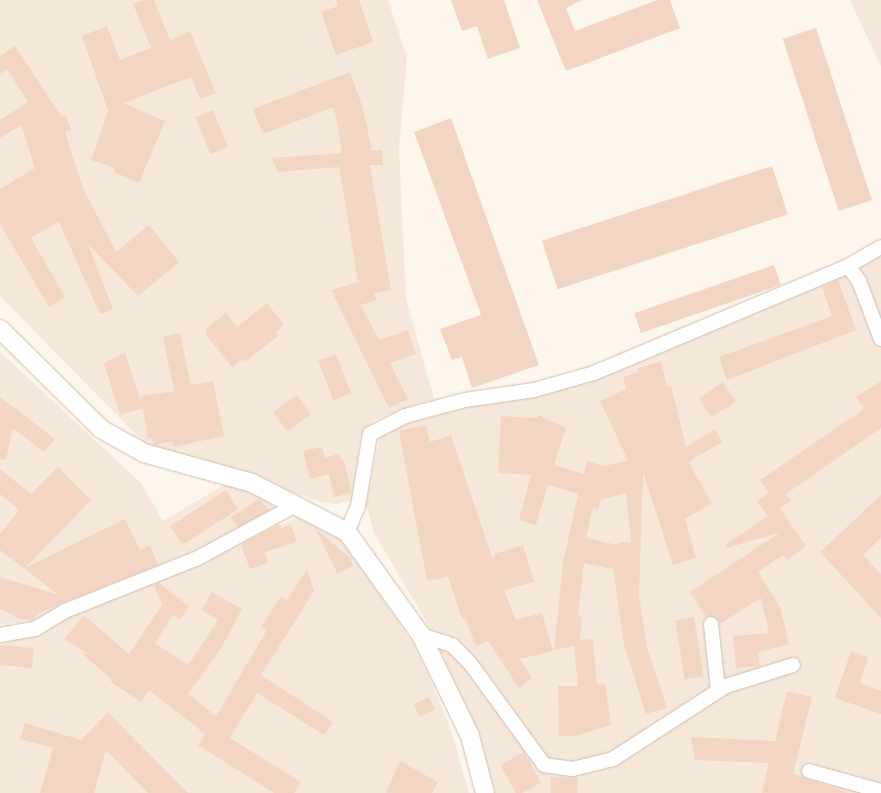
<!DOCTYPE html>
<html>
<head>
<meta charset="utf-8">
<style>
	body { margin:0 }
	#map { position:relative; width:881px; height:793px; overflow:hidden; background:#fdf6ec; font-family:"PT Sans Narrow",sans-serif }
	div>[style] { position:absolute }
	.residential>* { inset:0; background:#f5e8da }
	.building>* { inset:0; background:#f3d5c3; transform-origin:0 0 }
	.roads { filter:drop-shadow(0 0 1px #d1beb0) drop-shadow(0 0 1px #d1beb0) }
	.minor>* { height:14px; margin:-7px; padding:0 7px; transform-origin:7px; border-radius:7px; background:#fff }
	.tertiary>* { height:18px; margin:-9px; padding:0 9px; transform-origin:9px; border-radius:9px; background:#fff }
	span { translate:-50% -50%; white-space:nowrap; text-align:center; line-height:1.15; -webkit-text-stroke:4px #fffaf3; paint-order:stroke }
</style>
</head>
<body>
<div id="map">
	<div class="residential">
		<div style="clip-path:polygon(0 0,388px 0,407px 57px,399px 148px,406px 299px,434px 398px,375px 420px,360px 439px,353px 500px,337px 504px,322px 502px,149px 448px,0 296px)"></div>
		<div style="clip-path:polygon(850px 0,881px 0,881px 67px)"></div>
		<div style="clip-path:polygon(881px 255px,881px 793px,491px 793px,487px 770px,445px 662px,426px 621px,374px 533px,366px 504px,380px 434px,396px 424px,465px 406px,534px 396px)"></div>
		<div style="clip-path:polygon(0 352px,141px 483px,163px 521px,226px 484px,264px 494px,275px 509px,160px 569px,36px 621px,0 624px)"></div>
		<div style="clip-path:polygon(303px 515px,344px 540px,419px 653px,450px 727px,469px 793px,0 793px,0 639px,39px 633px,71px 616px)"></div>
	</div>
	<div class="building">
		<div style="clip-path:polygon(144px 0,154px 0,170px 40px,190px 31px,216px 93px,200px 99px,191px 77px,123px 103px,165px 121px,139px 183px,114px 172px,115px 168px,91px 160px,108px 111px,82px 36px,107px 26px,120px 60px,151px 48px,133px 4px)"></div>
		<div style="clip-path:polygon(336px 0,359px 0,373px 42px,336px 55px,321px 12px,338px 6px)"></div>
		<div style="clip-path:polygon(451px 0,504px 0,520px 48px,488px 59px,477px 26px,462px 31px)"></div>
		<div style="clip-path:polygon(537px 0,582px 0,566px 8px,575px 31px,657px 0,670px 0,680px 28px,566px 71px)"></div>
		<div style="left:816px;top:28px;width:181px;height:35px;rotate:72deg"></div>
		<div style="clip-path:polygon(15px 46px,61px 116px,66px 115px,71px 130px,65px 132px,83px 188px,116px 252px,149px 225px,179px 262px,138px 296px,88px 244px,113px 309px,100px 314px,59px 222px,31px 238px,65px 297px,49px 307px,0 224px,0 189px,35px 168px,21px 125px,0 138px,0 120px,28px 102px,7px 69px,0 74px,0 56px)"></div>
		<div style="clip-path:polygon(350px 72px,363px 108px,372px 151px,382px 150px,383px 165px,370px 165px,391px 290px,374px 293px,377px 300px,361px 305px,379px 340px,408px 330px,416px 354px,390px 363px,408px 399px,389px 408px,331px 290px,358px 282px,339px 167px,278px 172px,272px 158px,342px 153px,334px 107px,263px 134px,253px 109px)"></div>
		<div style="left:213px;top:110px;width:40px;height:19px;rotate:68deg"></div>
		<div style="clip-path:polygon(451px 118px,539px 365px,472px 388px,462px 357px,452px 360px,440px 329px,481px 315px,414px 132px)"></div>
		<div style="left:772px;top:166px;width:51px;height:242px;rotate:72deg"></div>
		<div style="left:774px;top:265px;width:21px;height:148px;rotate:71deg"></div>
		<div style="clip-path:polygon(838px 280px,856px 330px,727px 380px,719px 357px,832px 316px,822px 287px)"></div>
		<div style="clip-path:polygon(267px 303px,284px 325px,275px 333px,278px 336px,245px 362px,242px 359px,232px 367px,206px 335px,206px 329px,226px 313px,237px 327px)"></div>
		<div style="clip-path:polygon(180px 333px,191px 385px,213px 381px,224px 436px,173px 447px,173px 442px,154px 445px,151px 438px,148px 439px,143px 408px,120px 415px,104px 363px,125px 352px,142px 405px,141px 396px,174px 391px,163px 337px)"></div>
		<div style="left:336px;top:354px;width:42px;height:19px;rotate:69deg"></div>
		<div style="clip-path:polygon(evenodd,661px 362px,667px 386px,671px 385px,686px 447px,715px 429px,722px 442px,688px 462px,712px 503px,685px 519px,696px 558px,673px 565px,643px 472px,639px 595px,647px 647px,667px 708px,646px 714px,624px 645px,613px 569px,584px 563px,578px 616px,582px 617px,580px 640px,593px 639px,597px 684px,605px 683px,611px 725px,575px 736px,559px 736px,558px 686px,578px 686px,574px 646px,554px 650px,563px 563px,578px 494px,548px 485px,536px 525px,519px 520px,531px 475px,498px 473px,501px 416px,537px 418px,539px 415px,566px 428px,554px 465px,584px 474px,587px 461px,605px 466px,628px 460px,600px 401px,626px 389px,623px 377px,639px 372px,638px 368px,661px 362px,626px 493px,631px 542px,619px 542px,618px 545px,586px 538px,593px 507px,598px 509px,601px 500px,626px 493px)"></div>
		<div style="clip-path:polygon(881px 381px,881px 428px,786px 494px,791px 501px,780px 508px,806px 546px,787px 560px,783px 555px,758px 572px,780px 607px,789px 644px,758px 652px,760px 666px,736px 668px,733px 636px,769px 633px,761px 598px,720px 624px,715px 616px,706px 617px,690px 592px,781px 532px,727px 548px,725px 545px,768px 516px,757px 501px,769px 493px,760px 480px,864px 409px,856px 397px)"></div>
		<div style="left:723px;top:382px;width:23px;height:29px;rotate:56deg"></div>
		<div style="left:297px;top:395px;width:24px;height:29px;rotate:55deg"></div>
		<div style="clip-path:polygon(0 397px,55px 439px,44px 452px,13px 428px,6px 460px,0 459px)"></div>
		<div style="clip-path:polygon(426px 425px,430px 442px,451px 435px,493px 560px,494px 554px,523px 545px,534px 582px,504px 590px,516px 620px,542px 613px,553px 651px,520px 659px,532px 678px,519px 688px,488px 641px,476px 646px,465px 618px,462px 619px,448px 577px,427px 581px,399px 431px)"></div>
		<div style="clip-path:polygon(322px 447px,325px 458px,338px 454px,345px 463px,351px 493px,334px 497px,329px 474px,310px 479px,303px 451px)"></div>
		<div style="clip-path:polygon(58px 467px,91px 500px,25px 568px,125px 519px,140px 550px,150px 545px,158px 565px,62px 603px,38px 614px,34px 620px,20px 619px,0 609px,0 577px,59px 595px,0 550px,0 534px,19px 510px,0 494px,0 469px,31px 494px)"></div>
		<div style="clip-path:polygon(226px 490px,238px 509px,186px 543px,181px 543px,170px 526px)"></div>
		<div style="clip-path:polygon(881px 495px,881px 538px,863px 555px,881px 574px,881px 618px,820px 552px)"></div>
		<div style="clip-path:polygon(259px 499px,269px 510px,238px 527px,231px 517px)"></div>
		<div style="clip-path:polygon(279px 524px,281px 528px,291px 525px,297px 542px,265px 552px,268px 563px,250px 569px,241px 545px)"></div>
		<div style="clip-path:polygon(315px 528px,350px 558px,353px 566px,337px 573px)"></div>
		<div style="clip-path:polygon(307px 569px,314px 591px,261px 675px,333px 722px,324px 735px,257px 693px,230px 738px,301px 782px,294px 793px,274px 793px,198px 745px,205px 734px,149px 690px,141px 702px,111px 682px,111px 678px,82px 654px,88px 654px,64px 639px,84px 615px,129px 654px,162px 605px,154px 585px,159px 583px,189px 606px,180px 620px,173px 615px,155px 643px,188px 665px,218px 620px,201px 610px,212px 592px,242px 609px,220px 650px,188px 694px,216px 716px,267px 630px,261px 627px,281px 596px,287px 600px)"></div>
		<div style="left:694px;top:617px;width:60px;height:19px;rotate:81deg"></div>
		<div style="left:0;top:645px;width:34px;height:20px;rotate:5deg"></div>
		<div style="clip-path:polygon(851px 651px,868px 657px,860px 683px,881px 691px,881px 714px,835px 698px)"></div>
		<div style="clip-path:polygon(787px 691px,812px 697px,793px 774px,848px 793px,762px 793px,769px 763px,695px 760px,691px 737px,775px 741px)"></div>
		<div style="left:429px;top:697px;width:14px;height:17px;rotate:65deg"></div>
		<div style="clip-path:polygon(108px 712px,188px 793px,148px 793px,106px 750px,94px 793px,40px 793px,53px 748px,20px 739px,25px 723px,81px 740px)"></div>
		<div style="left:524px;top:752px;width:35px;height:27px;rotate:61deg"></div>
		<div style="clip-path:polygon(400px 761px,438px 782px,432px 793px,386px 793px)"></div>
		<div style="left:551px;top:777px;width:27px;height:16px;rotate:2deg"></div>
	</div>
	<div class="roads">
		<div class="minor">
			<div style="left:848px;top:266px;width:38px;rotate:-30deg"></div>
			<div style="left:347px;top:532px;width:28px;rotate:-67deg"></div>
			<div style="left:358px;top:506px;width:73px;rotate:-80.5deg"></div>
			<div style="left:370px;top:434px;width:39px;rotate:-27deg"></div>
			<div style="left:405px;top:416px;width:62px;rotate:-14.9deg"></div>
			<div style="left:465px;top:400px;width:70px;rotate:-8.2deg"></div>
			<div style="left:534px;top:390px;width:62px;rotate:-15.8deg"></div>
			<div style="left:594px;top:373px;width:276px;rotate:-22.8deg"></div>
			<div style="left:848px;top:266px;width:19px;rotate:54deg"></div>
			<div style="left:859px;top:281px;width:62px;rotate:69.2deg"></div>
			<div style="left:711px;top:624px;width:67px;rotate:84deg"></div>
			<div style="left:0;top:635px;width:36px;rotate:-10deg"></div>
			<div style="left:35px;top:629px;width:35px;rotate:-31deg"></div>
			<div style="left:65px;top:611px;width:141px;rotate:-21.7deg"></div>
			<div style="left:196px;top:559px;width:114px;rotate:-28.4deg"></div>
			<div style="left:421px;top:635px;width:33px;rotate:18deg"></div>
			<div style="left:452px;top:645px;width:25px;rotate:45deg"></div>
			<div style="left:470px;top:663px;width:126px;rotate:54deg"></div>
			<div style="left:544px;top:765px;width:29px;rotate:8deg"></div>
			<div style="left:573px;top:769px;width:41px;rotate:-14deg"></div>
			<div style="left:613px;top:759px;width:135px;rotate:-32.9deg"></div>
			<div style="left:726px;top:686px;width:70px;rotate:-17.4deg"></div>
			<div style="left:809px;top:771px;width:75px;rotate:15.5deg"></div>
		</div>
		<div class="tertiary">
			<div style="left:0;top:329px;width:142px;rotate:44.7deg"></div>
			<div style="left:101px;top:429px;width:49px;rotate:29.2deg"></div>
			<div style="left:144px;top:453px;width:112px;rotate:15.5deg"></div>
			<div style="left:252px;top:483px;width:107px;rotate:27.3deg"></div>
			<div style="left:347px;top:532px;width:127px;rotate:54.3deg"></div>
			<div style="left:421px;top:635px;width:112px;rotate:64.1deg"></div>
			<div style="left:470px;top:736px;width:59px;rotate:75.3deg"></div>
		</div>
	</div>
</div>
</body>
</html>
